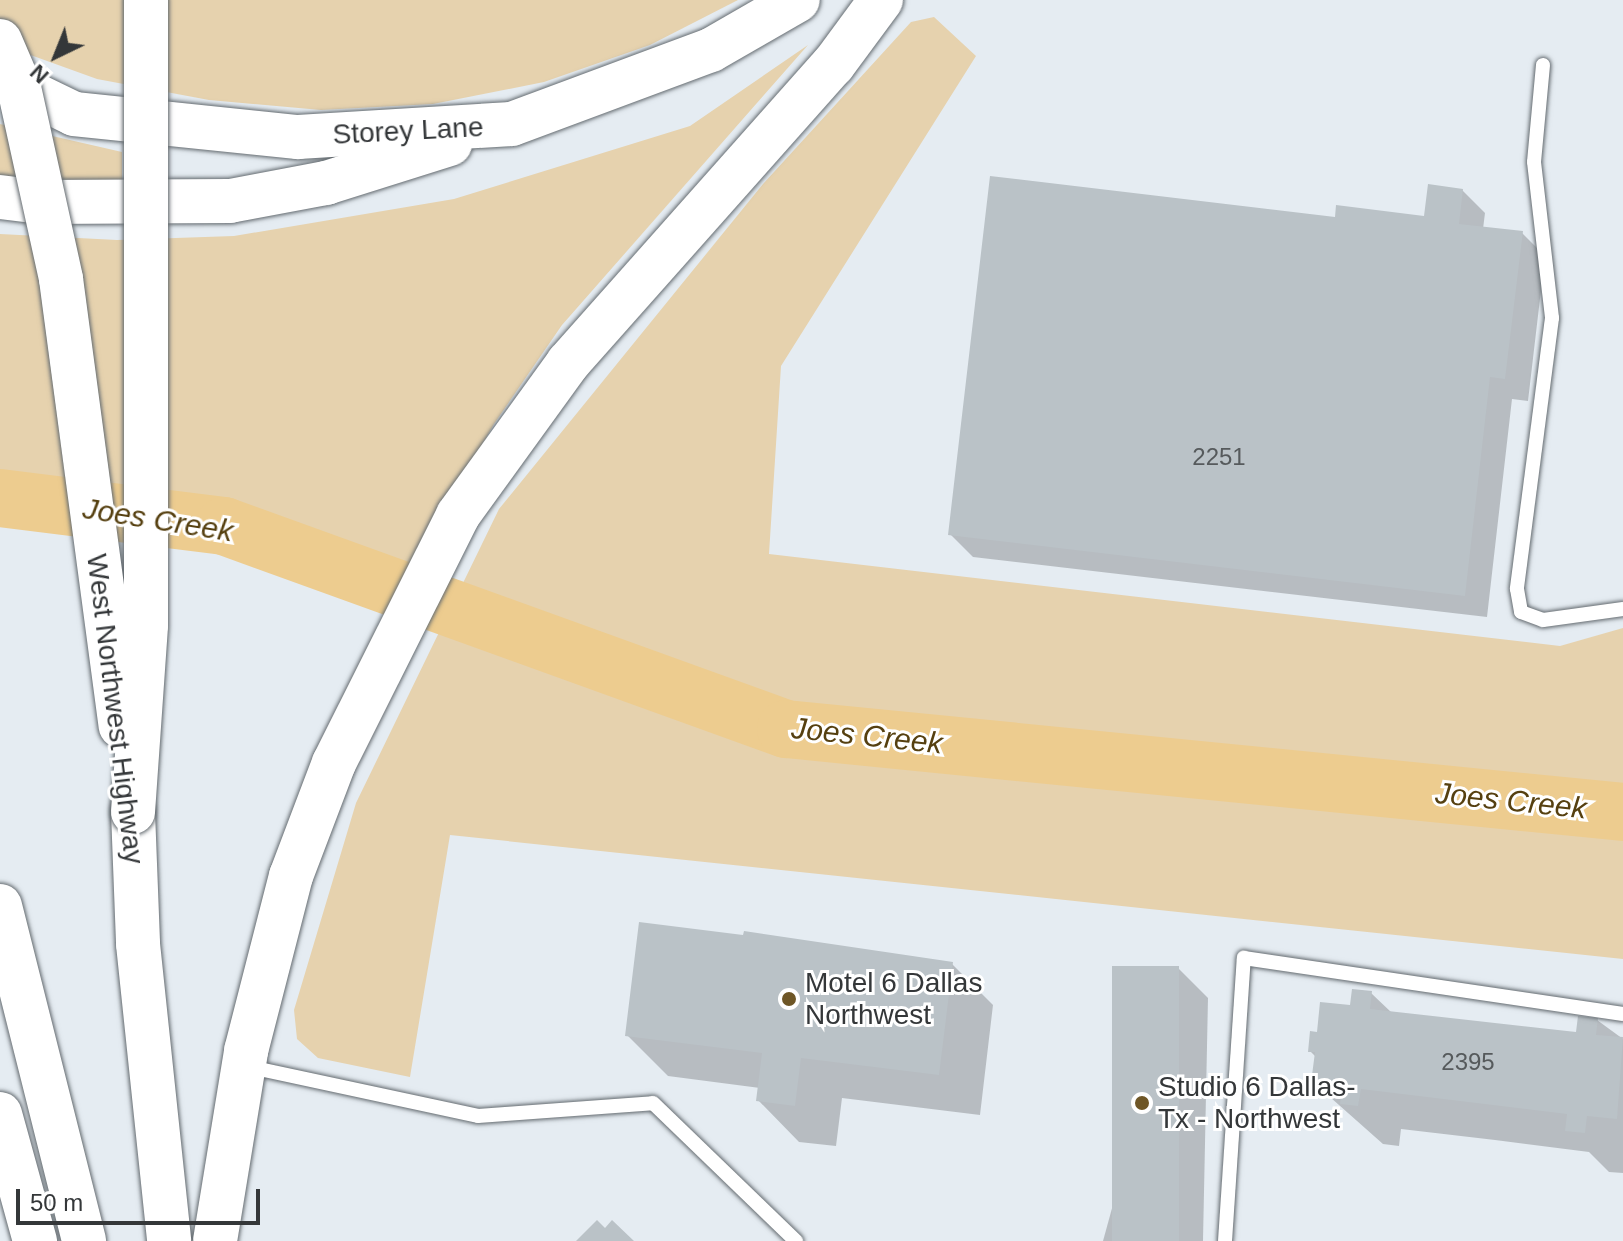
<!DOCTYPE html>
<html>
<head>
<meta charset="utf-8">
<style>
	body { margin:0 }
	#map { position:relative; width:1623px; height:1241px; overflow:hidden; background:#e5ecf2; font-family:Arial,sans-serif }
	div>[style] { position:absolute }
	.green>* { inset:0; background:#e6d2ae }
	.shadow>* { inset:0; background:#0003 }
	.river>* { height:58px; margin:-29px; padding:0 29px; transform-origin:29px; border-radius:29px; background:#edcc8f }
	.building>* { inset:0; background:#bac2c7; transform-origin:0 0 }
	.roads { filter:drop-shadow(0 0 2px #646b70) drop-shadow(0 0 2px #646b70) }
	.lane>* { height:14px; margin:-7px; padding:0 7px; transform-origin:7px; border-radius:7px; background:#fff }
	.primary>* { height:44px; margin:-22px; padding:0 22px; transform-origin:22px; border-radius:22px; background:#fff }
	.highway>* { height:44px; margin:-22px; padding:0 22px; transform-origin:22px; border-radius:22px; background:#fff }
	.bridges { filter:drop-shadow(0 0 2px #646b70) drop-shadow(0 0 2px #646b70) }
	.primary-bridge>* { height:44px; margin:-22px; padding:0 22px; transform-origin:22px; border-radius:22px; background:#fff }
	.dots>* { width:22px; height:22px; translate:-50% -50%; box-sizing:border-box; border:4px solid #fff; border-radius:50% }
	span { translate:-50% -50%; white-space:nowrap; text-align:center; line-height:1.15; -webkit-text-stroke:6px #fff; paint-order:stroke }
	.number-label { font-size:24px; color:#565a5c }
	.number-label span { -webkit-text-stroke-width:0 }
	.street-label { font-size:28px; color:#343739 }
	.poi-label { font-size:28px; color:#343739 }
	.left { translate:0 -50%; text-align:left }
	.water-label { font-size:30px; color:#564010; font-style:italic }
	.north { position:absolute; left:16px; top:16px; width:80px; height:80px; -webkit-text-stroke:6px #fff; paint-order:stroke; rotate:223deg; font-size:22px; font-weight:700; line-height:32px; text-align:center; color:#343739 }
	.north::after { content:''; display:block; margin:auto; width:28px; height:36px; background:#343739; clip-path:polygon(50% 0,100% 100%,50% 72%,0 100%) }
	.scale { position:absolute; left:16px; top:1189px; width:244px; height:36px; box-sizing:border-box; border:4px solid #343739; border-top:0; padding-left:10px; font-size:24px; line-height:28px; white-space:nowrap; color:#343739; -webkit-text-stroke:6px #fff; paint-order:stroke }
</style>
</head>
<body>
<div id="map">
	<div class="green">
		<div style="clip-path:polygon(0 0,738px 0,650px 45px,544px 82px,433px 104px,321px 110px,209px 100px,97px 79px,0 44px)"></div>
		<div style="clip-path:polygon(934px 17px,976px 56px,781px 366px,769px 554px,1560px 646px,1623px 628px,1623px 959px,450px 835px,410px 1077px,318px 1058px,297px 1039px,294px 1010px,356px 803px,499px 509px,763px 184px,911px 22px)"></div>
		<div style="clip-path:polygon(808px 45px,562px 325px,494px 424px,408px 572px,188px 500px,0 479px,0 234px,117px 240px,234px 236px,454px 199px,690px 126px)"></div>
		<div style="clip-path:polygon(0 124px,122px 152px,122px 195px,0 191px)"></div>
	</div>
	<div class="shadow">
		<div style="clip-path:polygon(1462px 190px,1485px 213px,1483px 229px,1522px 233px,1545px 256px,1528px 401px,1512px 399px,1487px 617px,973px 557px,950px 534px,1336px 219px,1426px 218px)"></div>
		<div style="clip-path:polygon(952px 964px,993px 1005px,980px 1115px,842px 1098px,836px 1146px,799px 1142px,758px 1100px,760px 1088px,668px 1076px,627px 1035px)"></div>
		<div style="clip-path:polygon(1178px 968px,1208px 998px,1203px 1241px,1103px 1241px)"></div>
		<div style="clip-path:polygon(1371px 993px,1392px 1013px,1578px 1034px,1597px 1020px,1623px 1039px,1623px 1173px,1609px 1172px,1589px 1152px,1495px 1140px,1401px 1129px,1399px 1146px,1383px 1144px,1313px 1082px,1316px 1057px,1310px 1051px,1319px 1034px)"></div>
	</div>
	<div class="river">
		<div style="left:0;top:498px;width:226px;rotate:7.1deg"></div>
		<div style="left:224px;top:526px;width:598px;rotate:19.86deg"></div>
		<div style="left:786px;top:729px;width:841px;rotate:5.66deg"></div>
	</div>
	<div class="building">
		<div style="clip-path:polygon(990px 176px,1335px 217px,1336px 205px,1424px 216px,1428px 184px,1463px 189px,1459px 224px,1523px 231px,1505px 379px,1490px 377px,1465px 596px,948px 535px)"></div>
		<div style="clip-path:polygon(639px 922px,743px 935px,744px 931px,953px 962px,939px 1075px,801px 1058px,795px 1106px,756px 1101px,762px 1053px,625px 1036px)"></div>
		<div style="left:1112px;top:966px;width:67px;height:275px"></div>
		<div style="clip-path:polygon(1352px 989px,1372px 991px,1370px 1009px,1576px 1032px,1578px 1016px,1598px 1018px,1596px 1035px,1623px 1037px,1617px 1119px,1587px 1116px,1585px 1133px,1565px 1131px,1567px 1114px,1361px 1089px,1358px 1106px,1340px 1104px,1342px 1087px,1311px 1083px,1315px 1052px,1308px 1052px,1310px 1031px,1317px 1032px,1320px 1002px,1350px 1005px)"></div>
		<div style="clip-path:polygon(597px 1220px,605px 1228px,612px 1220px,634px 1241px,576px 1241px)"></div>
	</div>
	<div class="roads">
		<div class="lane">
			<div style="left:1543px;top:65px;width:97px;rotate:95.3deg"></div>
			<div style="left:1534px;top:162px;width:157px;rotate:83.4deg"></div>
			<div style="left:1552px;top:318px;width:273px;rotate:97.4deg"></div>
			<div style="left:1517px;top:589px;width:23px;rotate:80deg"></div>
			<div style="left:1521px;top:612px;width:23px;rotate:20deg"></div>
			<div style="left:1543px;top:620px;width:81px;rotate:-7.8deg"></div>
			<div style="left:250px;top:1067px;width:233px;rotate:12.1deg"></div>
			<div style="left:478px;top:1116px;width:175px;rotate:-4.2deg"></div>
			<div style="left:653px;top:1103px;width:199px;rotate:44deg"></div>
			<div style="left:1225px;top:1241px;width:284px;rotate:-86.2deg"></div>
			<div style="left:1244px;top:958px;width:383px;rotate:8.4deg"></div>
		</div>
		<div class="primary">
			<div style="left:133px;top:812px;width:132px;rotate:87.8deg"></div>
			<div style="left:138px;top:944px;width:299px;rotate:84deg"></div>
			<div style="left:0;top:906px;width:345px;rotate:75.9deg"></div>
			<div style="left:0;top:1114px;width:132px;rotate:74.6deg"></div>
		</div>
		<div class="highway">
			<div style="left:0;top:78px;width:82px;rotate:25.9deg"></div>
			<div style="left:74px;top:114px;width:225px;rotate:5.9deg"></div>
			<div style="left:298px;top:137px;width:214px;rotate:-3.5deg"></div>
			<div style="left:512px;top:124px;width:212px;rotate:-20.4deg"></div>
			<div style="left:711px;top:50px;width:100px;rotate:-29.9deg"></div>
			<div style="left:0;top:197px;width:41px;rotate:7deg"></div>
			<div style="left:41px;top:202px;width:189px;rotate:-0.3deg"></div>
			<div style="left:230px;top:201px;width:98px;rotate:-10.6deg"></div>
			<div style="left:326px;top:183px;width:130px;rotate:-17.5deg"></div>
			<div style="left:215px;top:1241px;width:193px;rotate:-80.7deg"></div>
			<div style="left:246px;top:1051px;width:181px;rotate:-75.6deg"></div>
			<div style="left:291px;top:876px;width:121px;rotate:-69.2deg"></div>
			<div style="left:334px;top:763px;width:277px;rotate:-63.4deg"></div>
			<div style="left:458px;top:515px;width:188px;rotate:-54.1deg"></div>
			<div style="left:568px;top:363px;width:399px;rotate:-48.4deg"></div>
			<div style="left:833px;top:65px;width:81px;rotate:-53.6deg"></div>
		</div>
	</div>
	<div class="bridges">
		<div class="primary-bridge">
			<div style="left:0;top:41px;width:46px;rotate:66.8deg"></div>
			<div style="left:18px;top:83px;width:201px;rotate:77.6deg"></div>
			<div style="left:61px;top:279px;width:451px;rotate:82.4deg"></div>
			<div style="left:133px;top:812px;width:187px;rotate:-86deg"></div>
			<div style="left:146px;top:625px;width:625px;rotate:-90deg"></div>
		</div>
	</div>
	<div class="dots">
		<div style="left:789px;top:999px;background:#6e5626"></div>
		<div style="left:1142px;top:1103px;background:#6e5626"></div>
	</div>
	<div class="number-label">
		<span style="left:1219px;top:457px">2251</span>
		<span style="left:1468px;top:1062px">2395</span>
	</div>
	<div class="street-label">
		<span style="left:408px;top:131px;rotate:-3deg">Storey Lane</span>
		<span style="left:115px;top:709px;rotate:83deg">West Northwest Highway</span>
	</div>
	<div class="poi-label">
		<span class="left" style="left:805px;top:999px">Motel 6 Dallas<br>Northwest</span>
		<span class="left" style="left:1158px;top:1103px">Studio 6 Dallas-<br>Tx - Northwest</span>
	</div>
	<div class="water-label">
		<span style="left:158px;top:520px;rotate:9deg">Joes Creek</span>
		<span style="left:867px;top:736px;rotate:6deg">Joes Creek</span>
		<span style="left:1511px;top:801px;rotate:6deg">Joes Creek</span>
	</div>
	<div class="north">N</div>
	<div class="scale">50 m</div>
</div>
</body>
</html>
